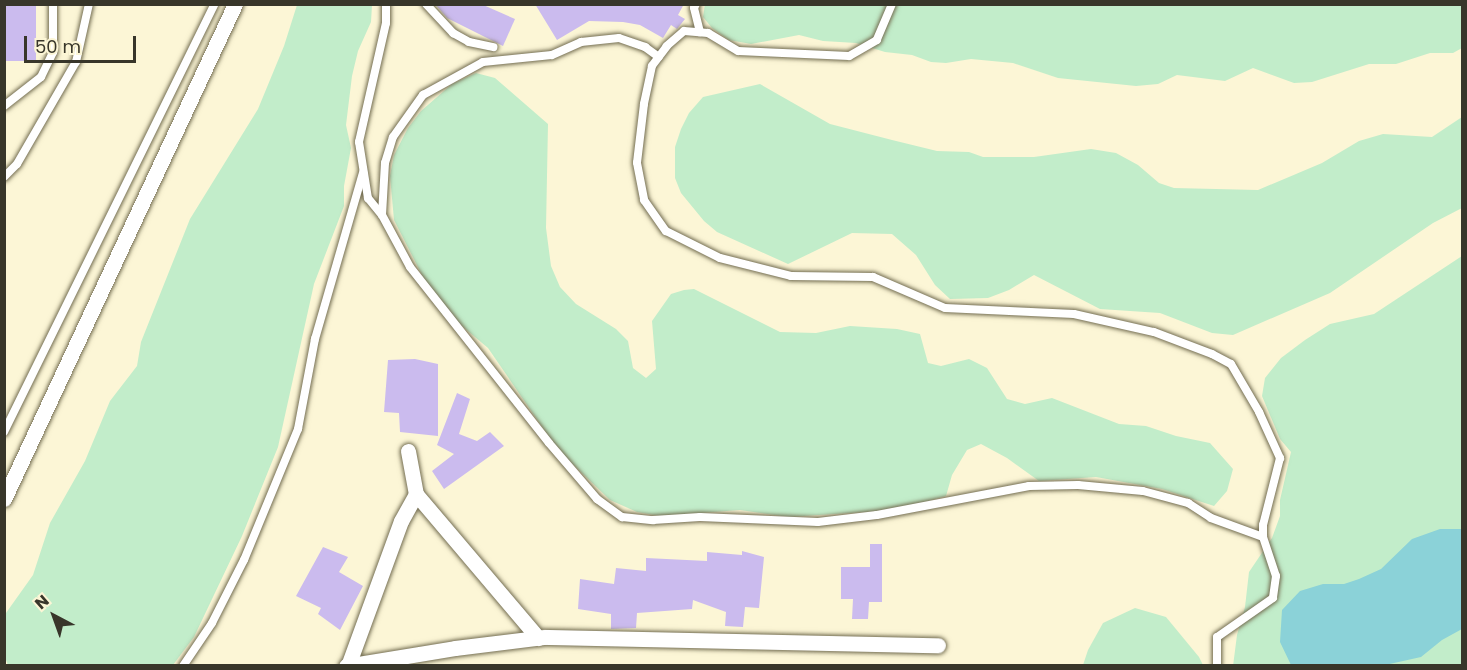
<!DOCTYPE html>
<html>
<head>
<meta charset="utf-8">
<style>
	body { margin:0 }
	#map { position:relative; width:1467px; height:670px; overflow:hidden; background:#fcf6d6; font-family:Poppins,sans-serif }
	div>[style] { position:absolute }
	.green>* { inset:0; background:#c2edca }
	.water>* { inset:0; background:#8bd2d8 }
	.building>* { inset:0; background:#cbbbee; transform-origin:0 0 }
	.roads { filter:drop-shadow(0 0 2px #736d51) drop-shadow(0 0 2px #736d51) }
	.service>* { height:8px; margin:-4px; padding:0 4px; transform-origin:4px; border-radius:4px; background:#fff }
	.minor>* { height:15px; margin:-7.5px; padding:0 7.5px; transform-origin:7.5px; border-radius:7.5px; background:#fff }
	span { translate:-50% -50%; white-space:nowrap; text-align:center; line-height:1.15; -webkit-text-stroke:6px #fcf6d6; paint-order:stroke }
	.frame { position:absolute; inset:0; border:6px solid #38362a; pointer-events:none }
	.north { position:absolute; left:24px; top:586px; width:60px; height:60px; -webkit-text-stroke:4px #fcf6d6; paint-order:stroke; rotate:319deg; font-size:16px; font-weight:700; line-height:24px; text-align:center; color:#38362a }
	.north::after { content:''; display:block; margin:auto; width:21px; height:27px; background:#38362a; clip-path:polygon(50% 0,100% 100%,50% 72%,0 100%) }
	.scale { position:absolute; left:24px; top:36px; width:112px; height:27px; box-sizing:border-box; border:3px solid #38362a; border-top:0; padding-left:8px; font-size:18px; line-height:21px; white-space:nowrap; color:#38362a; -webkit-text-stroke:4px #fcf6d6; paint-order:stroke }
</style>
</head>
<body>
<div id="map">
	<div class="green">
		<div style="clip-path:polygon(705px 4px,1462px 4px,1462px 48px,1453px 53px,1430px 53px,1396px 64px,1369px 64px,1312px 82px,1294px 83px,1253px 68px,1225px 81px,1177px 75px,1158px 84px,1136px 86px,1058px 78px,1013px 63px,971px 59px,946px 63px,931px 62px,912px 55px,885px 52px,856px 43px,823px 41px,799px 35px,751px 44px,729px 40px,712px 28px,703px 17px)"></div>
		<div style="clip-path:polygon(297px 5px,372px 5px,371px 22px,358px 51px,352px 76px,346px 125px,351px 148px,344px 186px,344px 206px,314px 284px,278px 447px,242px 536px,194px 637px,173px 665px,8px 665px,4px 655px,6px 613px,33px 575px,50px 523px,85px 461px,110px 401px,137px 366px,141px 342px,190px 219px,258px 109px,284px 46px)"></div>
		<div style="clip-path:polygon(476px 73px,495px 78px,548px 124px,546px 228px,551px 266px,560px 287px,576px 304px,616px 329px,628px 341px,633px 368px,646px 378px,656px 369px,652px 321px,671px 294px,684px 290px,694px 289px,780px 332px,816px 333px,850px 326px,897px 329px,920px 334px,928px 363px,941px 366px,969px 359px,987px 368px,1007px 399px,1025px 404px,1052px 398px,1119px 424px,1146px 426px,1176px 436px,1210px 443px,1233px 469px,1227px 491px,1214px 506px,1162px 489px,1096px 477px,1039px 481px,1007px 458px,981px 444px,967px 450px,952px 475px,946px 496px,896px 510px,789px 517px,740px 510px,660px 516px,637px 512px,610px 500px,558px 450px,488px 348px,449px 315px,425px 281px,394px 220px,390px 176px,394px 155px,408px 128px,421px 111px,452px 84px)"></div>
		<div style="clip-path:polygon(760px 84px,830px 124px,892px 140px,937px 151px,969px 152px,983px 157px,1034px 157px,1091px 149px,1116px 153px,1138px 165px,1159px 183px,1174px 188px,1258px 190px,1322px 163px,1359px 141px,1383px 134px,1432px 137px,1462px 117px,1462px 208px,1433px 223px,1330px 293px,1233px 335px,1212px 333px,1160px 313px,1100px 309px,1034px 275px,1009px 290px,988px 298px,950px 299px,935px 285px,916px 255px,892px 234px,852px 233px,788px 264px,717px 232px,704px 221px,681px 193px,675px 178px,675px 147px,681px 129px,689px 113px,703px 97px)"></div>
		<div style="clip-path:polygon(1462px 256px,1462px 665px,1233px 666px,1237px 635px,1245px 607px,1249px 572px,1272px 538px,1280px 516px,1280px 500px,1291px 452px,1280px 439px,1262px 396px,1265px 378px,1281px 358px,1305px 340px,1330px 324px,1374px 314px)"></div>
		<div style="clip-path:polygon(1135px 608px,1166px 617px,1199px 657px,1203px 665px,1083px 665px,1088px 650px,1103px 623px)"></div>
	</div>
	<div class="water">
		<div style="clip-path:polygon(1440px 529px,1462px 529px,1462px 629px,1442px 640px,1421px 657px,1385px 665px,1291px 665px,1280px 642px,1282px 610px,1300px 591px,1323px 584px,1344px 584px,1359px 579px,1381px 569px,1412px 539px)"></div>
	</div>
	<div class="building">
		<div style="left:4px;top:4px;width:32px;height:57px"></div>
		<div style="clip-path:polygon(435px 4px,481px 4px,515px 19px,503px 46px,447px 18px)"></div>
		<div style="clip-path:polygon(535px 4px,684px 4px,678px 15px,685px 19px,677px 29px,671px 25px,663px 38px,640px 25px,623px 22px,589px 21px,557px 40px)"></div>
		<div style="clip-path:polygon(415px 359px,438px 364px,438px 436px,400px 432px,399px 413px,384px 412px,388px 360px)"></div>
		<div style="clip-path:polygon(457px 393px,470px 399px,459px 434px,477px 441px,490px 432px,504px 446px,444px 489px,432px 471px,454px 454px,437px 445px)"></div>
		<div style="clip-path:polygon(870px 544px,882px 544px,882px 602px,869px 602px,868px 619px,852px 619px,853px 599px,841px 599px,841px 567px,870px 567px)"></div>
		<div style="clip-path:polygon(323px 547px,348px 557px,339px 572px,363px 586px,340px 630px,318px 614px,321px 608px,296px 596px)"></div>
		<div style="clip-path:polygon(742px 551px,764px 557px,759px 608px,745px 607px,743px 627px,725px 626px,726px 612px,693px 600px,692px 609px,637px 613px,636px 628px,611px 629px,611px 614px,578px 609px,580px 579px,614px 584px,616px 568px,646px 571px,646px 558px,707px 561px,707px 552px,742px 555px)"></div>
	</div>
	<div class="roads">
		<div class="service">
			<div style="left:386px;top:4px;width:19px;rotate:90deg"></div>
			<div style="left:386px;top:23px;width:122px;rotate:102.8deg"></div>
			<div style="left:359px;top:142px;width:57px;rotate:80.9deg"></div>
			<div style="left:368px;top:198px;width:22px;rotate:51deg"></div>
			<div style="left:382px;top:215px;width:59px;rotate:61.7deg"></div>
			<div style="left:410px;top:267px;width:224px;rotate:51.7deg"></div>
			<div style="left:549px;top:443px;width:74px;rotate:49.4deg"></div>
			<div style="left:597px;top:499px;width:31px;rotate:36deg"></div>
			<div style="left:622px;top:517px;width:31px;rotate:6deg"></div>
			<div style="left:653px;top:520px;width:47px;rotate:-3.7deg"></div>
			<div style="left:700px;top:517px;width:118px;rotate:2.4deg"></div>
			<div style="left:818px;top:522px;width:59px;rotate:-6.8deg"></div>
			<div style="left:877px;top:515px;width:155px;rotate:-10.8deg"></div>
			<div style="left:1029px;top:486px;width:49px;rotate:-1.2deg"></div>
			<div style="left:1078px;top:485px;width:65px;rotate:5.3deg"></div>
			<div style="left:1143px;top:491px;width:47px;rotate:14.9deg"></div>
			<div style="left:1188px;top:503px;width:27px;rotate:33deg"></div>
			<div style="left:1211px;top:518px;width:55px;rotate:20.1deg"></div>
			<div style="left:426px;top:4px;width:40px;rotate:47deg"></div>
			<div style="left:453px;top:33px;width:18px;rotate:29deg"></div>
			<div style="left:469px;top:42px;width:25px;rotate:12deg"></div>
			<div style="left:696px;top:4px;width:4px;rotate:117deg"></div>
			<div style="left:694px;top:8px;width:25px;rotate:76deg"></div>
			<div style="left:892px;top:4px;width:39px;rotate:113deg"></div>
			<div style="left:877px;top:40px;width:32px;rotate:150deg"></div>
			<div style="left:849px;top:56px;width:111px;rotate:-177.4deg"></div>
			<div style="left:738px;top:51px;width:35px;rotate:-149deg"></div>
			<div style="left:708px;top:33px;width:24px;rotate:-175deg"></div>
			<div style="left:684px;top:31px;width:23px;rotate:139deg"></div>
			<div style="left:667px;top:46px;width:25px;rotate:127deg"></div>
			<div style="left:652px;top:66px;width:39px;rotate:102deg"></div>
			<div style="left:644px;top:104px;width:59px;rotate:96.8deg"></div>
			<div style="left:637px;top:163px;width:38px;rotate:79deg"></div>
			<div style="left:644px;top:200px;width:38px;rotate:55deg"></div>
			<div style="left:666px;top:231px;width:60px;rotate:26.6deg"></div>
			<div style="left:720px;top:258px;width:73px;rotate:14.2deg"></div>
			<div style="left:791px;top:276px;width:82px;rotate:0.7deg"></div>
			<div style="left:873px;top:277px;width:78px;rotate:23.3deg"></div>
			<div style="left:945px;top:308px;width:129px;rotate:2.7deg"></div>
			<div style="left:1074px;top:314px;width:82px;rotate:12.7deg"></div>
			<div style="left:1154px;top:332px;width:62px;rotate:20.8deg"></div>
			<div style="left:1212px;top:354px;width:21px;rotate:28deg"></div>
			<div style="left:1231px;top:364px;width:56px;rotate:59.7deg"></div>
			<div style="left:1259px;top:412px;width:51px;rotate:65.5deg"></div>
			<div style="left:1280px;top:458px;width:69px;rotate:104.2deg"></div>
			<div style="left:1263px;top:525px;width:12px;rotate:90deg"></div>
			<div style="left:1263px;top:537px;width:41px;rotate:71.6deg"></div>
			<div style="left:1276px;top:576px;width:22px;rotate:98deg"></div>
			<div style="left:1273px;top:598px;width:68px;rotate:145.1deg"></div>
			<div style="left:1217px;top:637px;width:29px;rotate:90deg"></div>
			<div style="left:4px;top:106px;width:47px;rotate:-38.1deg"></div>
			<div style="left:41px;top:77px;width:28px;rotate:-64deg"></div>
			<div style="left:53px;top:52px;width:48px;rotate:-90deg"></div>
			<div style="left:4px;top:177px;width:18px;rotate:-45deg"></div>
			<div style="left:17px;top:164px;width:118px;rotate:-60deg"></div>
			<div style="left:76px;top:62px;width:59px;rotate:-77.4deg"></div>
			<div style="left:382px;top:215px;width:52px;rotate:-86.7deg"></div>
			<div style="left:385px;top:163px;width:27px;rotate:-73deg"></div>
			<div style="left:393px;top:137px;width:52px;rotate:-54.5deg"></div>
			<div style="left:423px;top:95px;width:68px;rotate:-28.8deg"></div>
			<div style="left:483px;top:62px;width:69px;rotate:-5.8deg"></div>
			<div style="left:552px;top:55px;width:32px;rotate:-24deg"></div>
			<div style="left:581px;top:42px;width:38px;rotate:-6deg"></div>
			<div style="left:619px;top:38px;width:28px;rotate:19deg"></div>
			<div style="left:645px;top:47px;width:17px;rotate:36deg"></div>
			<div style="left:4px;top:432px;width:477px;rotate:-63.8deg"></div>
			<div style="left:183px;top:666px;width:52px;rotate:-56deg"></div>
			<div style="left:212px;top:623px;width:71px;rotate:-63.1deg"></div>
			<div style="left:244px;top:560px;width:142px;rotate:-67.6deg"></div>
			<div style="left:298px;top:429px;width:92px;rotate:-79.3deg"></div>
			<div style="left:315px;top:339px;width:173px;rotate:-73.9deg"></div>
		</div>
		<div class="minor">
			<div style="left:408px;top:451px;width:44px;rotate:79.5deg"></div>
			<div style="left:416px;top:494px;width:189px;rotate:49.7deg"></div>
			<div style="left:4px;top:499px;width:546px;rotate:-64.98deg"></div>
			<div style="left:349px;top:663px;width:151px;rotate:-69.9deg"></div>
			<div style="left:401px;top:521px;width:31px;rotate:-61deg"></div>
			<div style="left:346px;top:666px;width:110px;rotate:-9.4deg"></div>
			<div style="left:455px;top:648px;width:91px;rotate:-7deg"></div>
			<div style="left:545px;top:637px;width:393px;rotate:1.2deg"></div>
		</div>
	</div>
	<div class="frame"></div>
	<div class="north">N</div>
	<div class="scale">50 m</div>
</div>
</body>
</html>
